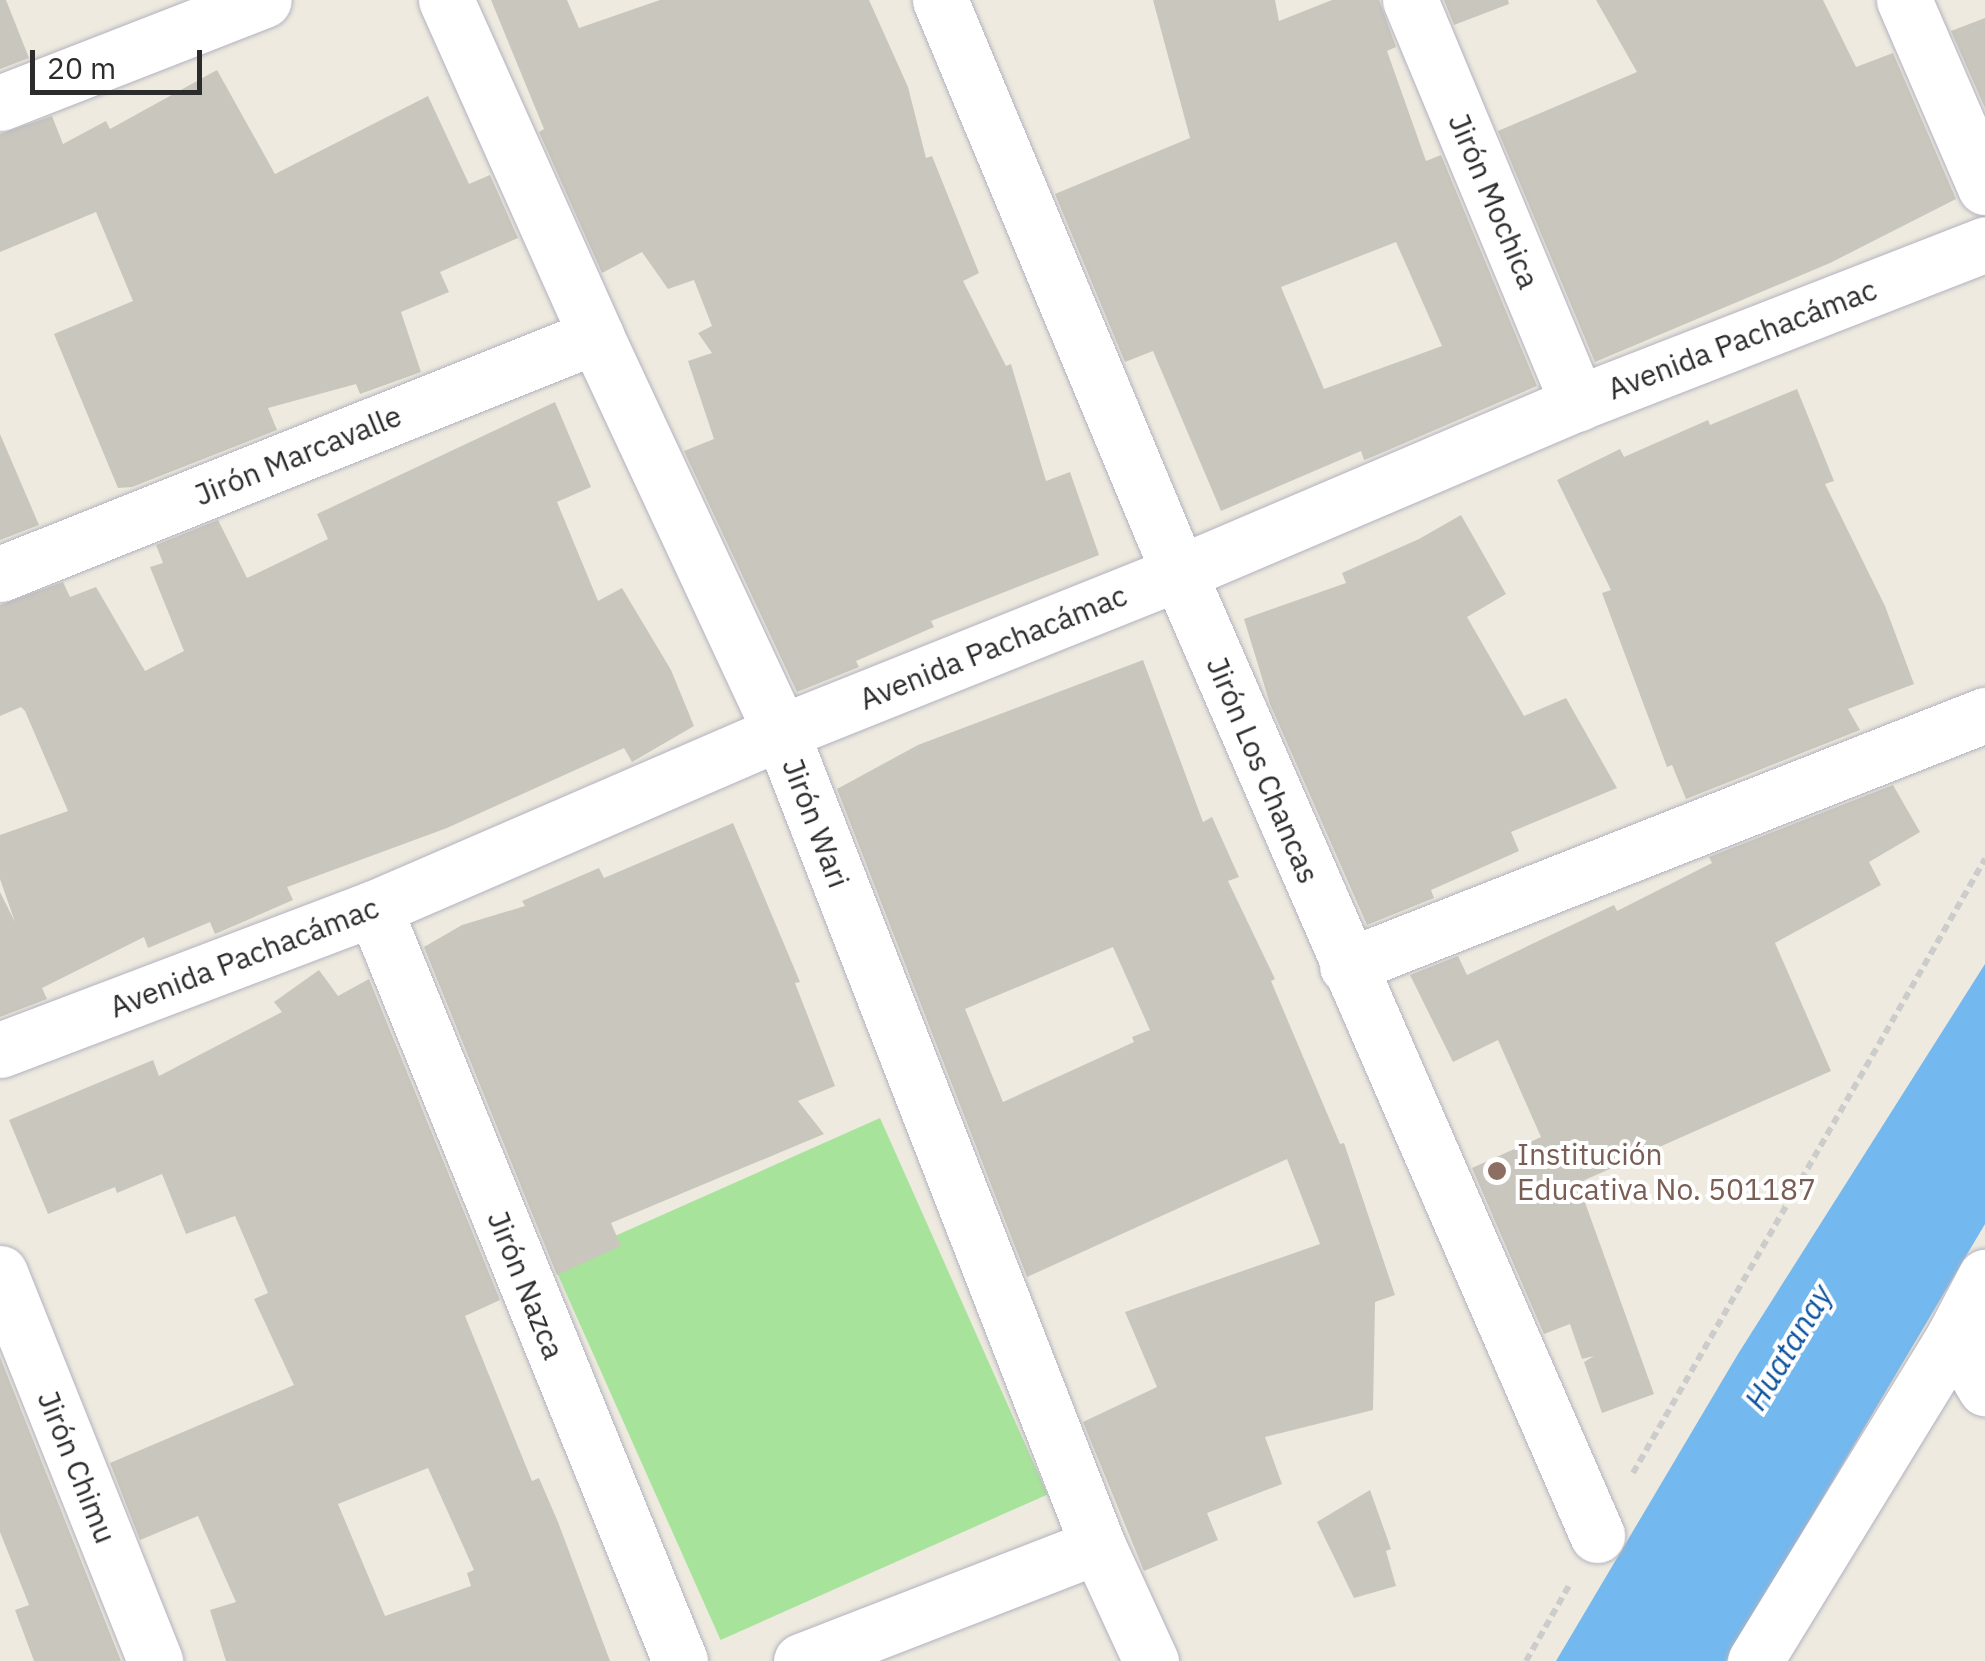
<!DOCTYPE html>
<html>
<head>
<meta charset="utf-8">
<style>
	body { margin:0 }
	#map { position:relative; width:1985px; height:1661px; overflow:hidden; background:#eeeadf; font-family:"IBM Plex Sans",sans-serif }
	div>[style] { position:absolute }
	.green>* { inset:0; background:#a8e39c; transform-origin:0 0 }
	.water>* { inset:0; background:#73b8ee }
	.building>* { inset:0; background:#c9c6be }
	.path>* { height:6px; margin-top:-3px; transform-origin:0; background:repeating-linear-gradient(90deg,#ccc 0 8px,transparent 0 13px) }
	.roads { filter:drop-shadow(0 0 2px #b2b2bf) drop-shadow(0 0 2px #b2b2bf) }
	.minor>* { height:55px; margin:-27.5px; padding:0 27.5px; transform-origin:27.5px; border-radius:27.5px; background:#fff }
	.dots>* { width:28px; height:28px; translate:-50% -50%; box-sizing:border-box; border:5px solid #fff; border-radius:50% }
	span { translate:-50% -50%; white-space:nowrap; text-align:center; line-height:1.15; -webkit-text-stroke:8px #fff; paint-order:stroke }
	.street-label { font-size:30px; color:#2c2c2c }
	.education-label { font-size:30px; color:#785e54 }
	.left { translate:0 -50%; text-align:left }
	.water-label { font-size:32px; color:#0e549e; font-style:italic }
	.scale { position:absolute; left:30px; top:50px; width:172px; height:45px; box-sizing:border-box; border:5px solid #2c2c2c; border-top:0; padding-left:12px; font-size:30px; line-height:35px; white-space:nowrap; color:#2c2c2c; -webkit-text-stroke:8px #fff; paint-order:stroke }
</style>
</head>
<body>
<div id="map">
	<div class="green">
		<div style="left:880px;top:1118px;width:412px;height:358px;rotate:66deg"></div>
	</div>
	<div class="water">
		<div style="clip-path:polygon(1985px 964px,1985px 1224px,1726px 1661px,1556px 1661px,1738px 1354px)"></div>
	</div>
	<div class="building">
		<div style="clip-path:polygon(0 0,6px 0,29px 58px,0 69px)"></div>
		<div style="clip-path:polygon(491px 0,567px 0,579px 28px,660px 0,869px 0,908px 87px,926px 158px,932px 156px,979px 273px,963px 281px,1006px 366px,1011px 364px,1046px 481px,1070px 472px,1099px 555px,931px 621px,934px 627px,856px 661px,859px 667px,797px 692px,684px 451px,714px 439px,688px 361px,712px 353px,698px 333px,712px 326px,694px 280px,668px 289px,642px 252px,602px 273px,539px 132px,544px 129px)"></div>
		<div style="clip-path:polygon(evenodd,1153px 0,1275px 0,1279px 21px,1332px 0,1379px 0,1396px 47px,1387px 51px,1426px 161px,1441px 155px,1537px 386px,1372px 457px,1364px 460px,1361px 451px,1221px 511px,1153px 351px,1125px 362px,1055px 194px,1190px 138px,1153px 0,1396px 242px,1442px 346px,1324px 389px,1281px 287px,1396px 242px)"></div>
		<div style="clip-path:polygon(1444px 0,1508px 0,1509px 4px,1454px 25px)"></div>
		<div style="clip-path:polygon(1596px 0,1823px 0,1856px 67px,1893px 53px,1956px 199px,1830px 263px,1595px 362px,1498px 131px,1637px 72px)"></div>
		<div style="clip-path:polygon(1985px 18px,1985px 108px,1951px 31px)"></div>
		<div style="clip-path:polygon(217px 70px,275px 174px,428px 96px,469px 184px,490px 175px,518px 238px,440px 272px,449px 292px,401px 312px,421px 372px,360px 394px,356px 384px,268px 408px,277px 430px,132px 487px,118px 488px,54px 334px,133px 301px,96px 212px,0 252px,0 134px,52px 116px,63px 144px,106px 121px,110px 129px)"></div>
		<div style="clip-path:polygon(1797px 389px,1834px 481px,1825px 484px,1885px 606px,1914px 684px,1848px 709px,1860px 730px,1686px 799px,1672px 765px,1667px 767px,1602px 593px,1611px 590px,1557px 480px,1620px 449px,1624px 457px,1708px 420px,1710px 425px)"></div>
		<div style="clip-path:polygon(555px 402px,591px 487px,557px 502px,598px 601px,622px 588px,671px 670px,694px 726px,632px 762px,624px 748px,447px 828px,287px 887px,293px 900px,215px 934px,210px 922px,148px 948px,144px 937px,42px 988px,47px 999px,0 1017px,0 892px,15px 922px,0 879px,0 835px,68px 811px,25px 711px,21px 707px,0 716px,0 605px,63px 582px,70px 597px,96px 587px,145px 671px,184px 651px,150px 567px,163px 563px,156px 545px,218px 520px,247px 578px,328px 539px,317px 514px)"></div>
		<div style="clip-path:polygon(0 434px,39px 525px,0 540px)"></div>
		<div style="clip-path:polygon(1461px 515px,1506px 594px,1467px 617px,1524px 716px,1566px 698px,1617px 788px,1511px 832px,1519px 851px,1431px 890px,1434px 898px,1367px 925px,1270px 704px,1244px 619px,1346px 583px,1342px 573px,1419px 539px)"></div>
		<div style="clip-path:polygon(evenodd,1143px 660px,1203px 822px,1212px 817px,1239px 877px,1228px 881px,1275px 979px,1271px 981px,1340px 1144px,1344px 1143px,1395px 1295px,1375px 1302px,1373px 1410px,1265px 1437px,1282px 1484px,1207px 1513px,1218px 1540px,1144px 1571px,1083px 1422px,1157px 1387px,1125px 1312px,1320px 1244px,1287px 1159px,1027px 1277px,837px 789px,918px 745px,1143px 660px,1113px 947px,1150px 1030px,1132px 1037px,1134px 1042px,1003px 1102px,965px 1009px,1113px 947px)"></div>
		<div style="clip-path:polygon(1893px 785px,1920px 832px,1869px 862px,1881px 885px,1775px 943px,1831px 1071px,1578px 1183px,1654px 1394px,1602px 1413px,1584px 1362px,1594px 1356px,1582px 1359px,1570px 1324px,1544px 1334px,1472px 1168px,1541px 1137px,1498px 1040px,1453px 1062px,1410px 975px,1458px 956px,1467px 975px,1614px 905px,1617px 911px,1712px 863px,1709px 857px)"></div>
		<div style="clip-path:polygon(733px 823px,800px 982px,795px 983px,835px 1086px,798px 1101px,824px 1134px,611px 1223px,621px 1246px,557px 1275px,424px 947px,462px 925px,525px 906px,522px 901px,599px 868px,604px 878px)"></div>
		<div style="clip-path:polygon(evenodd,319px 970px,338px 996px,369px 979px,500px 1300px,465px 1316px,532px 1481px,539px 1478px,558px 1522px,610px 1661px,226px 1661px,210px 1610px,236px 1602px,198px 1516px,140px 1540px,110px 1463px,294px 1385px,254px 1299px,268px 1293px,235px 1216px,186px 1234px,162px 1174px,117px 1193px,115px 1187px,48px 1214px,9px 1120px,153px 1060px,159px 1076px,282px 1012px,274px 1002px,319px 970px,428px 1468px,474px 1570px,467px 1573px,471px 1586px,385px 1616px,338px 1504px,428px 1468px)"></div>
		<div style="clip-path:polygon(0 1357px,121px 1661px,34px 1661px,15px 1610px,29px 1605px,0 1532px)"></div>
		<div style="clip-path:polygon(1370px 1490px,1391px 1549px,1386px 1551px,1396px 1586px,1354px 1598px,1317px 1522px)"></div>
	</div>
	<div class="path">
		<div style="left:1633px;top:1473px;width:708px;rotate:-60.17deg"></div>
		<div style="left:1526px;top:1661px;width:89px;rotate:-60.3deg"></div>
	</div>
	<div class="roads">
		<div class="minor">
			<div style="left:446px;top:0;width:368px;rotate:65.9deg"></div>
			<div style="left:596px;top:336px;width:437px;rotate:65deg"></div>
			<div style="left:781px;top:732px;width:874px;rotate:68.72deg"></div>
			<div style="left:1098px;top:1546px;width:127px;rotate:65.3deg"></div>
			<div style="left:940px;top:0;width:621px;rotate:67.36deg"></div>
			<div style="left:1179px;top:573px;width:1049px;rotate:66.51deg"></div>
			<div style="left:1410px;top:0;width:437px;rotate:67.4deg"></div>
			<div style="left:1904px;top:0;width:204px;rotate:66.6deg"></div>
			<div style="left:0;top:103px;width:283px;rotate:-21.3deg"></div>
			<div style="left:0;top:574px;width:642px;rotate:-21.77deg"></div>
			<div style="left:374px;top:908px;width:813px;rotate:67.88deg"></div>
			<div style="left:1347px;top:966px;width:686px;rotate:-21.48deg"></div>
			<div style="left:0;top:1050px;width:400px;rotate:-20.8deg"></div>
			<div style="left:374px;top:908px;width:443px;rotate:-23.4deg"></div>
			<div style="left:781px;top:732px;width:429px;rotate:-21.8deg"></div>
			<div style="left:1179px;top:573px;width:434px;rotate:-23.1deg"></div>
			<div style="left:1578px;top:403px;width:437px;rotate:-21.3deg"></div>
			<div style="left:0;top:1273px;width:418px;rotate:68.2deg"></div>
			<div style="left:1954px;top:1336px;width:61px;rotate:59.2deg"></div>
			<div style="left:801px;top:1661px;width:318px;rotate:-21.2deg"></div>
			<div style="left:1755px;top:1661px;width:381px;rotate:-58.5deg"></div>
			<div style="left:1954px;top:1336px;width:67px;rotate:-62.3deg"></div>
		</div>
	</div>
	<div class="dots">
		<div style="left:1497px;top:1171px;background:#8d6e63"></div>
	</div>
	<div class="street-label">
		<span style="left:1494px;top:201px;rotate:67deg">Jirón Mochica</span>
		<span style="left:1742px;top:339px;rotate:-21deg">Avenida Pachacámac</span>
		<span style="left:298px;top:455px;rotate:-22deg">Jirón Marcavalle</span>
		<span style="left:993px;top:647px;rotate:-22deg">Avenida Pachacámac</span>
		<span style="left:1263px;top:770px;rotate:67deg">Jirón Los Chancas</span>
		<span style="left:816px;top:823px;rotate:69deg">Jirón Wari</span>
		<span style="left:244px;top:957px;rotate:-21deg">Avenida Pachacámac</span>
		<span style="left:526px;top:1285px;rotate:68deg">Jirón Nazca</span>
		<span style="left:77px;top:1467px;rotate:68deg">Jirón Chimu</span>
	</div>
	<div class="education-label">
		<span class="left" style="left:1517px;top:1171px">Institución<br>Educativa No. 501187</span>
	</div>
	<div class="water-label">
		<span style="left:1788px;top:1347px;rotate:-59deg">Huatanay</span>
	</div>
	<div class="scale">20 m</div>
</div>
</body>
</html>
